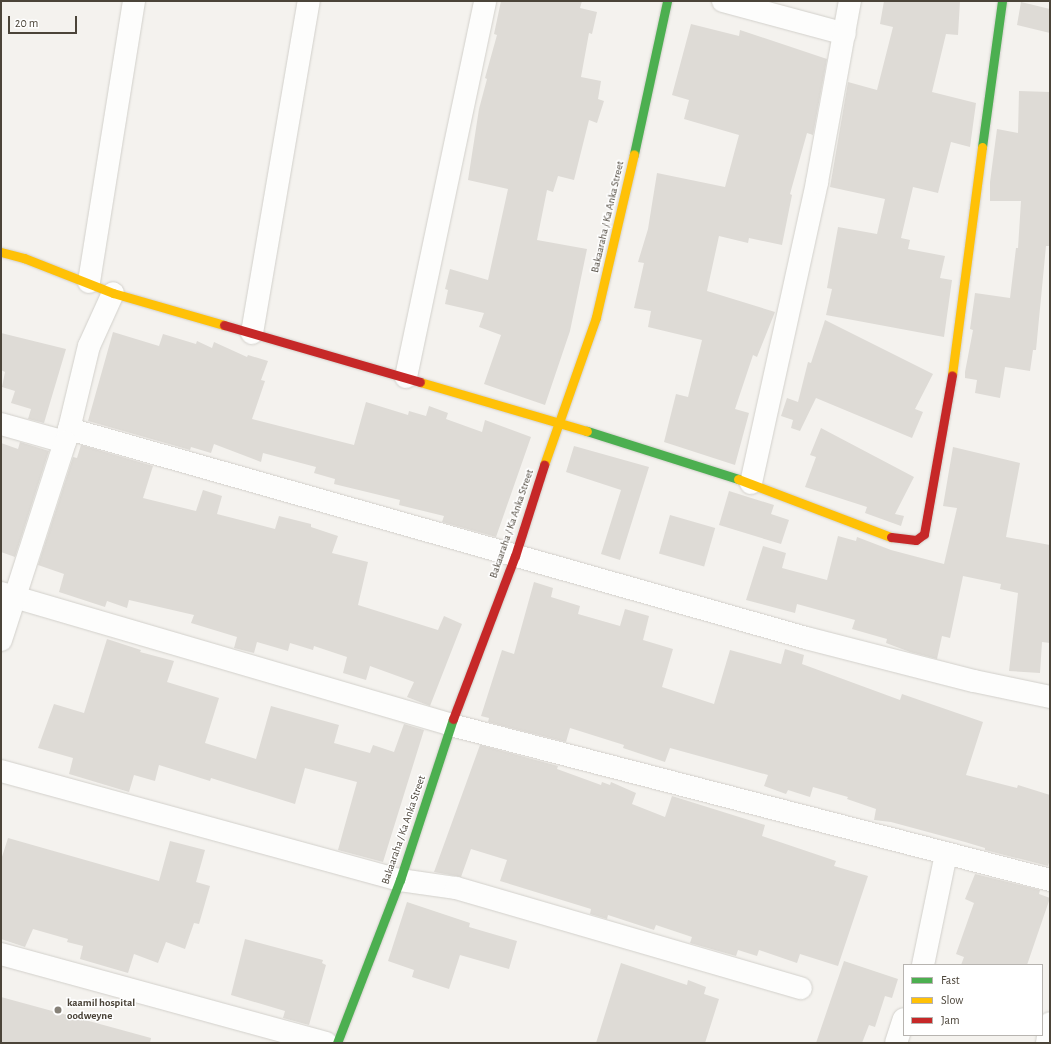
<!DOCTYPE html>
<html>
<head>
<meta charset="utf-8">
<style>
	body { margin:0 }
	#map { position:relative; width:1051px; height:1044px; overflow:hidden; background:#f4f2ee; font-family:"Alegreya Sans",sans-serif }
	div>[style] { position:absolute }
	.building>* { inset:0; background:#dedbd6; transform-origin:0 0 }
	.roads { filter:drop-shadow(0 0 1px #d2d0cb) drop-shadow(0 0 1px #d2d0cb) }
	.street>* { height:22px; margin:-11px; padding:0 11px; transform-origin:11px; border-radius:11px; background:#fdfdfc }
	.fast>* { height:9px; margin:-4.5px; padding:0 4.5px; transform-origin:4.5px; border-radius:4.5px; background:#4caf50 }
	.slow>* { height:9px; margin:-4.5px; padding:0 4.5px; transform-origin:4.5px; border-radius:4.5px; background:#ffc107 }
	.jam>* { height:9px; margin:-4.5px; padding:0 4.5px; transform-origin:4.5px; border-radius:4.5px; background:#c62828 }
	.dots>* { width:11px; height:11px; translate:-50% -50%; box-sizing:border-box; border:2px solid #fff; border-radius:50% }
	span { translate:-50% -50%; white-space:nowrap; text-align:center; line-height:1.15; -webkit-text-stroke:3px #fff; paint-order:stroke }
	.street-label { font-size:11px; color:#4b4439 }
	.poi-label { font-size:11px; color:#4b4439; font-weight:700 }
	.left { translate:0 -50%; text-align:left }
	.frame { position:absolute; inset:0; border:2px solid #4b4439; pointer-events:none }
	.legend { position:absolute; left:903px; top:964px; width:140px; height:72px; box-sizing:border-box; background:#fff; border:1px solid #b7b4b0; margin:0; padding:5px 7px; list-style:none; font-size:12px; color:#4b4439 }
	.legend li { display:flex; align-items:center; gap:8px; height:20px }
	.legend b { width:20px; border:1px solid #b7b4b0 }
	.scale { position:absolute; left:8px; top:16px; width:69px; height:18px; box-sizing:border-box; border:2px solid #4b4439; border-top:0; padding-left:5px; font-size:12px; line-height:14px; white-space:nowrap; color:#4b4439; -webkit-text-stroke:3px #fff; paint-order:stroke }
</style>
</head>
<body>
<div id="map">
	<div class="building">
		<div style="clip-path:polygon(501px 1px,582px 1px,580px 8px,597px 12px,592px 34px,589px 33px,581px 77px,601px 81px,598px 99px,604px 101px,597px 123px,589px 120px,574px 180px,558px 176px,553px 192px,547px 190px,537px 240px,587px 249px,570px 331px,545px 405px,484px 384px,501px 335px,479px 327px,484px 313px,445px 304px,448px 290px,445px 289px,450px 269px,488px 280px,508px 189px,468px 180px,479px 109px,487px 79px,485px 78px,497px 35px,494px 34px)"></div>
		<div style="clip-path:polygon(884px 1px,960px 1px,958px 35px,946px 34px,932px 92px,976px 103px,970px 147px,951px 142px,938px 193px,913px 187px,901px 238px,910px 240px,908px 249px,945px 256px,940px 278px,952px 280px,944px 337px,826px 315px,832px 289px,827px 288px,838px 227px,877px 234px,885px 199px,830px 187px,848px 82px,877px 90px,893px 27px,880px 24px)"></div>
		<div style="clip-path:polygon(1021px 2px,1050px 9px,1050px 33px,1017px 25px)"></div>
		<div style="clip-path:polygon(691px 24px,739px 36px,740px 30px,827px 59px,813px 135px,807px 133px,790px 194px,792px 195px,782px 245px,749px 238px,748px 243px,719px 236px,707px 291px,775px 312px,757px 357px,753px 355px,735px 409px,749px 413px,735px 465px,664px 442px,676px 394px,688px 397px,702px 340px,648px 327px,651px 311px,634px 308px,644px 263px,638px 262px,648px 229px,657px 173px,725px 187px,739px 135px,684px 119px,689px 100px,672px 95px)"></div>
		<div style="clip-path:polygon(1019px 91px,1050px 92px,1049px 246px,1046px 246px,1036px 350px,1033px 350px,1030px 371px,1005px 367px,1000px 398px,975px 393px,977px 380px,965px 378px,965px 372px,973px 330px,970px 329px,975px 293px,1010px 298px,1016px 248px,1018px 248px,1021px 201px,990px 201px,990px 182px,997px 129px,1018px 133px)"></div>
		<div style="clip-path:polygon(825px 320px,933px 374px,915px 409px,923px 412px,912px 438px,816px 398px,800px 431px,791px 428px,793px 420px,781px 416px,787px 398px,798px 402px,808px 362px,811px 363px)"></div>
		<div style="clip-path:polygon(113px 332px,159px 346px,163px 334px,196px 344px,197px 341px,212px 348px,214px 342px,247px 357px,248px 355px,268px 361px,261px 380px,265px 381px,252px 419px,354px 445px,366px 402px,408px 415px,409px 411px,426px 416px,429px 406px,448px 413px,446px 419px,482px 432px,485px 420px,531px 437px,496px 537px,442px 522px,444px 516px,399px 505px,400px 500px,334px 484px,335px 479px,314px 473px,316px 467px,263px 453px,261px 462px,214px 444px,211px 453px,191px 447px,190px 450px,88px 421px)"></div>
		<div style="clip-path:polygon(1px 333px,66px 349px,44px 423px,28px 419px,31px 409px,11px 403px,15px 391px,2px 387px,5px 372px,1px 370px)"></div>
		<div style="clip-path:polygon(821px 428px,914px 477px,895px 514px,904px 516px,901px 526px,865px 513px,867px 507px,805px 487px,816px 457px,810px 455px)"></div>
		<div style="clip-path:polygon(20px 442px,49px 451px,15px 557px,1px 552px,1px 443px,18px 449px)"></div>
		<div style="clip-path:polygon(81px 445px,153px 466px,143px 498px,196px 511px,203px 490px,222px 496px,217px 514px,275px 529px,279px 516px,311px 524px,311px 527px,338px 536px,332px 553px,368px 562px,358px 605px,438px 630px,444px 616px,462px 624px,430px 706px,407px 697px,414px 682px,370px 666px,366px 680px,343px 673px,347px 657px,314px 646px,313px 650px,290px 643px,288px 651px,257px 642px,254px 653px,234px 648px,237px 637px,191px 623px,194px 615px,129px 600px,127px 608px,107px 601px,105px 607px,59px 592px,64px 574px,38px 565px,73px 457px,77px 458px)"></div>
		<div style="clip-path:polygon(574px 446px,649px 467px,620px 560px,601px 554px,621px 490px,566px 472px)"></div>
		<div style="clip-path:polygon(953px 447px,1020px 463px,1006px 537px,1050px 545px,1050px 643px,1042px 642px,1040px 673px,1009px 671px,1018px 593px,1000px 589px,1001px 584px,963px 576px,950px 638px,942px 636px,937px 659px,910px 652px,886px 643px,887px 639px,852px 629px,855px 620px,797px 604px,795px 613px,746px 600px,763px 546px,786px 553px,782px 568px,827px 580px,838px 536px,856px 541px,857px 537px,891px 550px,944px 564px,957px 508px,943px 506px)"></div>
		<div style="clip-path:polygon(729px 491px,774px 505px,771px 514px,789px 520px,781px 544px,719px 525px)"></div>
		<div style="left:670px;top:515px;width:47px;height:40px;rotate:16deg"></div>
		<div style="clip-path:polygon(534px 582px,553px 588px,551px 597px,580px 606px,578px 614px,620px 626px,625px 609px,649px 616px,643px 640px,673px 649px,662px 687px,714px 704px,730px 650px,781px 664px,785px 649px,804px 655px,802px 664px,900px 700px,902px 694px,983px 722px,966px 775px,1017px 788px,1018px 785px,1050px 795px,1050px 859px,1048px 866px,985px 850px,985px 848px,965px 842px,891px 822px,874px 820px,876px 809px,847px 799px,848px 797px,813px 787px,810px 797px,788px 790px,786px 794px,764px 786px,768px 775px,670px 748px,665px 762px,623px 748px,624px 745px,570px 728px,566px 742px,488px 722px,489px 718px,481px 716px,502px 650px,514px 654px)"></div>
		<div style="clip-path:polygon(107px 639px,141px 650px,140px 652px,174px 661px,167px 682px,219px 698px,205px 743px,256px 759px,271px 706px,339px 725px,334px 743px,370px 753px,373px 745px,394px 752px,404px 724px,424px 730px,383px 862px,338px 850px,357px 782px,305px 768px,295px 804px,211px 778px,210px 781px,159px 765px,155px 781px,134px 775px,129px 792px,69px 774px,73px 758px,38px 748px,54px 704px,84px 713px)"></div>
		<div style="clip-path:polygon(480px 745px,558px 766px,557px 769px,601px 785px,602px 782px,610px 785px,611px 782px,636px 793px,632px 804px,665px 817px,672px 796px,765px 825px,762px 836px,836px 861px,834px 866px,868px 876px,838px 966px,800px 954px,797px 963px,759px 950px,757px 956px,738px 950px,736px 956px,690px 943px,692px 937px,656px 925px,654px 930px,608px 915px,607px 919px,590px 914px,591px 909px,500px 881px,507px 860px,471px 849px,461px 877px,434px 872px)"></div>
		<div style="clip-path:polygon(8px 838px,159px 881px,170px 841px,205px 850px,196px 882px,210px 886px,199px 924px,194px 923px,185px 949px,166px 942px,158px 963px,134px 954px,128px 973px,80px 959px,83px 946px,67px 942px,68px 939px,33px 929px,25px 947px,1px 939px,1px 860px)"></div>
		<div style="clip-path:polygon(975px 874px,1040px 890px,1039px 894px,1050px 898px,1027px 965px,961px 965px,964px 957px,956px 954px,974px 903px,965px 899px)"></div>
		<div style="clip-path:polygon(407px 902px,470px 923px,469px 927px,517px 941px,509px 969px,460px 955px,449px 989px,412px 977px,414px 970px,388px 961px)"></div>
		<div style="clip-path:polygon(245px 939px,323px 960px,322px 963px,326px 965px,309px 1025px,283px 1018px,285px 1011px,231px 995px)"></div>
		<div style="clip-path:polygon(844px 961px,898px 979px,892px 998px,885px 996px,875px 1027px,869px 1025px,862px 1043px,816px 1043px)"></div>
		<div style="clip-path:polygon(621px 963px,687px 985px,688px 980px,706px 987px,704px 994px,719px 999px,705px 1043px,596px 1043px)"></div>
		<div style="clip-path:polygon(1px 997px,151px 1038px,150px 1043px,1px 1043px)"></div>
	</div>
	<div class="roads">
		<div class="street">
			<div style="left:723px;top:1px;width:126px;rotate:15.1deg"></div>
			<div style="left:89px;top:282px;width:285px;rotate:-80.9deg"></div>
			<div style="left:252px;top:333px;width:337px;rotate:-80.3deg"></div>
			<div style="left:406px;top:377px;width:384px;rotate:-78.1deg"></div>
			<div style="left:1px;top:424px;width:66px;rotate:15.7deg"></div>
			<div style="left:65px;top:442px;width:14px;rotate:-73deg"></div>
			<div style="left:69px;top:429px;width:766px;rotate:15.83deg"></div>
			<div style="left:806px;top:638px;width:173px;rotate:14.4deg"></div>
			<div style="left:974px;top:681px;width:78px;rotate:11.9deg"></div>
			<div style="left:69px;top:429px;width:85px;rotate:-76.5deg"></div>
			<div style="left:89px;top:346px;width:58px;rotate:-65.6deg"></div>
			<div style="left:751px;top:483px;width:308px;rotate:-77.6deg"></div>
			<div style="left:817px;top:182px;width:184px;rotate:-79.7deg"></div>
			<div style="left:1px;top:593px;width:469px;rotate:16.3deg"></div>
			<div style="left:451px;top:725px;width:619px;rotate:14.51deg"></div>
			<div style="left:1px;top:640px;width:208px;rotate:-72.1deg"></div>
			<div style="left:1px;top:771px;width:414px;rotate:15.3deg"></div>
			<div style="left:400px;top:880px;width:57px;rotate:8.1deg"></div>
			<div style="left:456px;top:888px;width:359px;rotate:16.2deg"></div>
			<div style="left:1px;top:954px;width:337px;rotate:15.3deg"></div>
			<div style="left:923px;top:965px;width:113px;rotate:-78.3deg"></div>
			<div style="left:896px;top:1043px;width:25px;rotate:-72deg"></div>
			<div style="left:1047px;top:1043px;width:20px;rotate:-81deg"></div>
		</div>
		<div class="fast">
			<div style="left:982px;top:147px;width:147px;rotate:-82.2deg"></div>
			<div style="left:634px;top:154px;width:157px;rotate:-77.8deg"></div>
			<div style="left:587px;top:431px;width:158px;rotate:17.6deg"></div>
			<div style="left:337px;top:1043px;width:175px;rotate:-68.9deg"></div>
			<div style="left:400px;top:880px;width:169px;rotate:-71.8deg"></div>
		</div>
		<div class="slow">
			<div style="left:1px;top:252px;width:24px;rotate:15deg"></div>
			<div style="left:24px;top:258px;width:96px;rotate:21.5deg"></div>
			<div style="left:113px;top:293px;width:116px;rotate:16.1deg"></div>
			<div style="left:952px;top:375px;width:230px;rotate:-82.5deg"></div>
			<div style="left:420px;top:382px;width:174px;rotate:16.4deg"></div>
			<div style="left:544px;top:465px;width:157px;rotate:-70.6deg"></div>
			<div style="left:596px;top:317px;width:167px;rotate:-76.9deg"></div>
			<div style="left:738px;top:479px;width:164px;rotate:20.8deg"></div>
		</div>
		<div class="jam">
			<div style="left:224px;top:325px;width:204px;rotate:16.2deg"></div>
			<div style="left:891px;top:537px;width:25px;rotate:7deg"></div>
			<div style="left:916px;top:540px;width:10px;rotate:-37deg"></div>
			<div style="left:924px;top:534px;width:161px;rotate:-80deg"></div>
			<div style="left:453px;top:719px;width:174px;rotate:-69.2deg"></div>
			<div style="left:515px;top:556px;width:96px;rotate:-72.3deg"></div>
		</div>
	</div>
	<div class="dots">
		<div style="left:58px;top:1010px;background:#868178"></div>
	</div>
	<div class="street-label">
		<span style="left:608px;top:217px;rotate:-77deg">Bakaaraha / Ka Anka Street</span>
		<span style="left:512px;top:524px;rotate:-71deg">Bakaaraha / Ka Anka Street</span>
		<span style="left:404px;top:830px;rotate:-71deg">Bakaaraha / Ka Anka Street</span>
	</div>
	<div class="poi-label">
		<span class="left" style="left:67px;top:1010px">kaamil hospital<br>oodweyne</span>
	</div>
	<div class="frame"></div>
	<ul class="legend">
	<li><b style="height:5px;background:#4caf50"></b>Fast</li>
	<li><b style="height:5px;background:#ffc107"></b>Slow</li>
	<li><b style="height:5px;background:#c62828"></b>Jam</li>
	</ul>
	<div class="scale">20 m</div>
</div>
</body>
</html>
